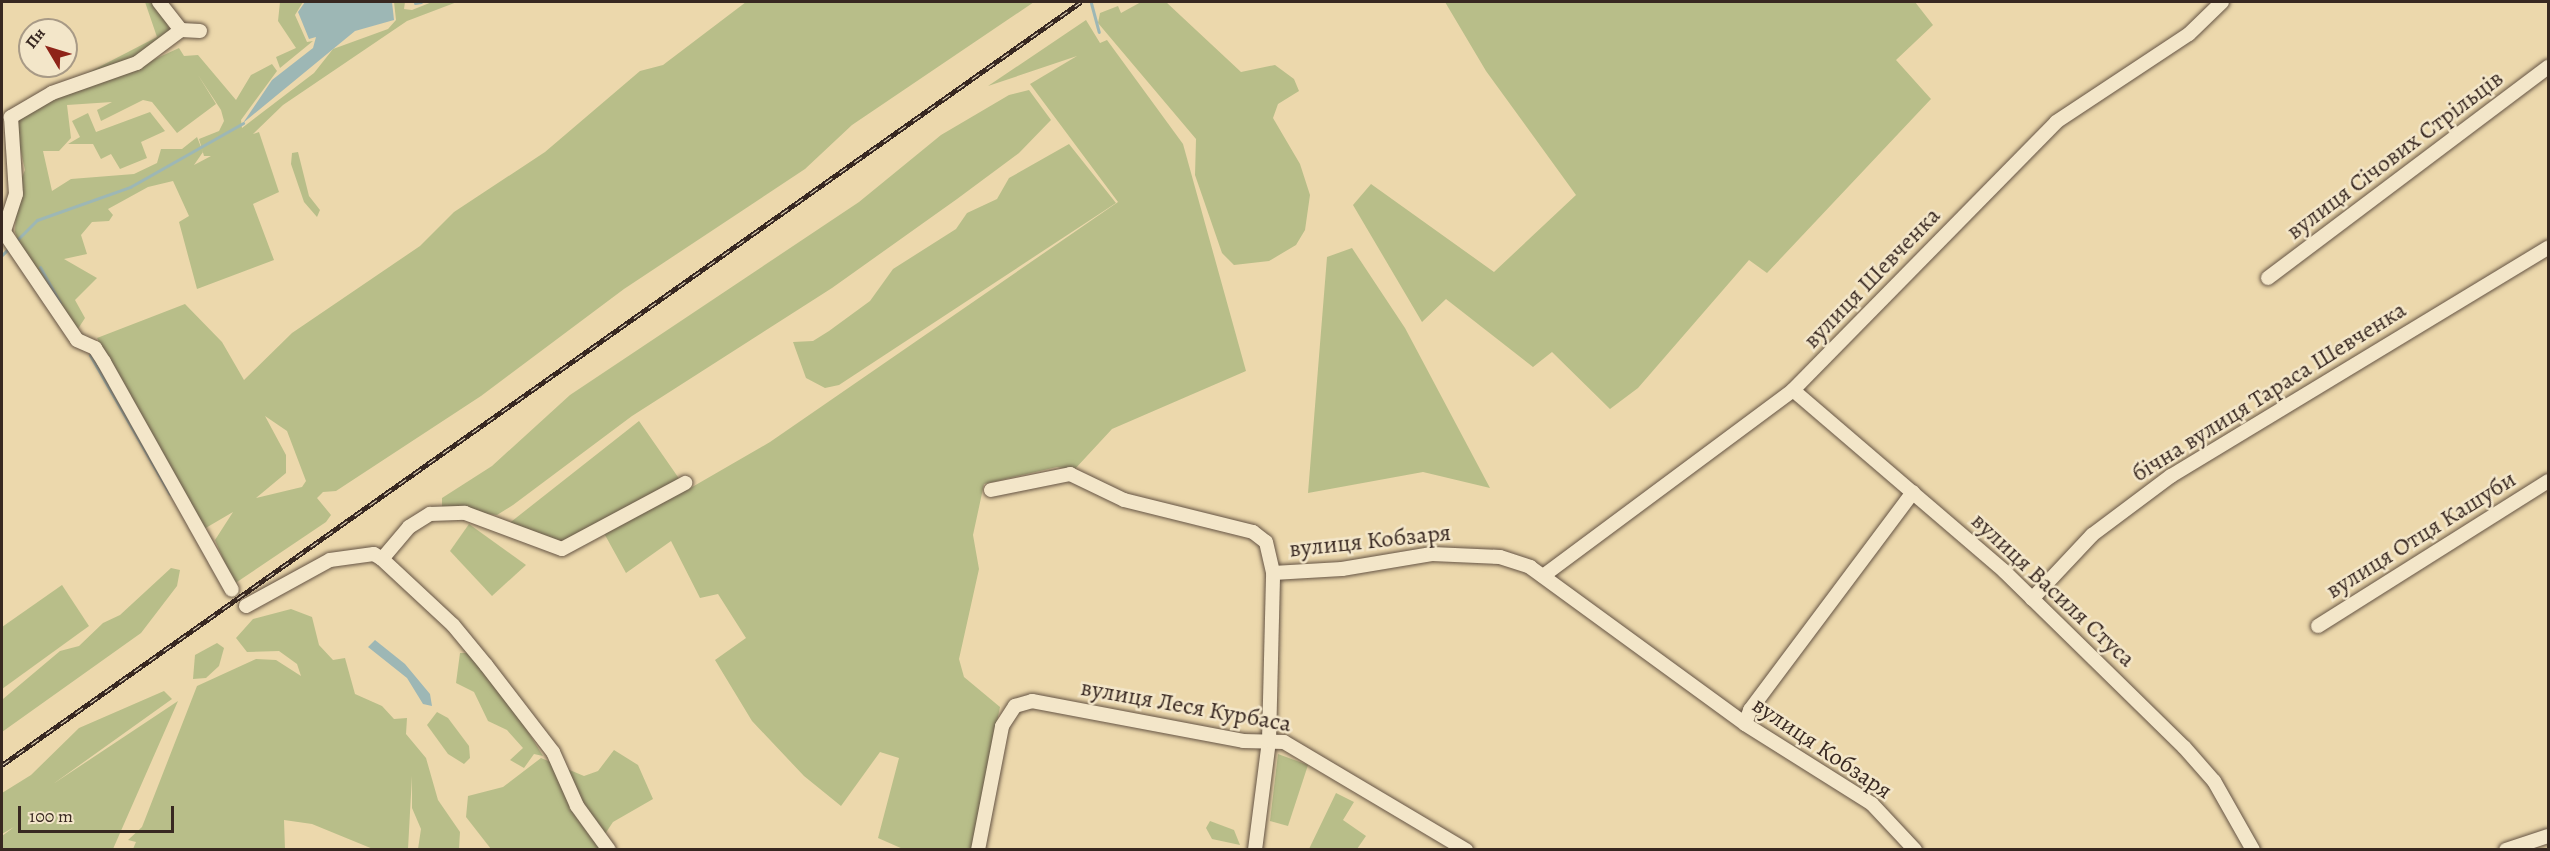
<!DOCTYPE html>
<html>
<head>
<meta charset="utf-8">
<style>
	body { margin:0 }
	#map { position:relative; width:2550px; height:851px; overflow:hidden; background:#ecd8ac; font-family:Alegreya,serif }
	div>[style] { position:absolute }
	.green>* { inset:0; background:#b8be89 }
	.water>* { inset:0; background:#9db7b5 }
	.stream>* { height:3px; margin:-1.5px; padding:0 1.5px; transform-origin:1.5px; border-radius:1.5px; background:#9db7b5 }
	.roads { filter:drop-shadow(0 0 2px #655444) drop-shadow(0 0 2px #655444) }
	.minor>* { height:14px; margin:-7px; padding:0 7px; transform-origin:7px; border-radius:7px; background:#f3e6c9 }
	.rail>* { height:5px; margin-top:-2.5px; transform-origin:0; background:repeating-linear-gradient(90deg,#f3e6c9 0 9px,#382821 0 18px); box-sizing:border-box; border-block:2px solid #382821 }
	span { translate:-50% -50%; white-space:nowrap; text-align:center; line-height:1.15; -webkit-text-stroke:5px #f3e6c9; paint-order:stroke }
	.street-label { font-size:24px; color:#382821 }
	.frame { position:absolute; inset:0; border:3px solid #382821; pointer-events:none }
	.north { position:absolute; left:18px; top:18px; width:60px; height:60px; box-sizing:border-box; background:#f3e6c9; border:2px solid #a89a86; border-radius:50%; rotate:308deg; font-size:16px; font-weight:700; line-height:24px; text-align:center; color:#382821 }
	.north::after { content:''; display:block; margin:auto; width:21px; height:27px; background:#8f2418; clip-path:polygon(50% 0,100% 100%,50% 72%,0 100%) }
	.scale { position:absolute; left:18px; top:806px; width:156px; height:27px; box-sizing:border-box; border:3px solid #382821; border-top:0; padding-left:8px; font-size:18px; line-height:21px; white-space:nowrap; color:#382821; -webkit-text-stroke:4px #f3e6c9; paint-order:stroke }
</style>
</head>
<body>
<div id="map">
	<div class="green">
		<div style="clip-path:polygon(evenodd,145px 2px,157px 2px,172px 35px,114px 78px,179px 48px,184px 56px,198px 55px,236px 100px,251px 75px,272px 64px,277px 71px,241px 120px,242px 128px,314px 73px,333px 49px,388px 29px,396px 20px,394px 2px,405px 2px,404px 9px,412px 10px,432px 2px,457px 2px,407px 21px,283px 105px,253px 134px,259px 132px,279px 192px,253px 204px,274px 260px,197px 289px,179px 222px,189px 216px,173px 181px,148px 187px,108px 209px,113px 215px,109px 221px,92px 222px,81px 235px,87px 254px,64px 259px,97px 278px,75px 300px,85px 318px,74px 335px,23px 254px,15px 232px,17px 189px,25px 170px,12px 112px,157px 37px,145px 2px,198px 75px,221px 110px,224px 121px,219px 131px,199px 139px,204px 156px,211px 156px,194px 165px,203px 152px,197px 137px,182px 149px,161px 149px,157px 163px,134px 174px,71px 179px,52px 191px,43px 151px,59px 151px,71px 138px,67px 105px,112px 102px,97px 110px,101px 121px,143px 100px,152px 102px,177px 133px,216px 104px,198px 75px)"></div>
		<div style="clip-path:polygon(280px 2px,303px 2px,295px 15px,307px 42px,313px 41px,280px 68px,276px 57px,296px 48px,278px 21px)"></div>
		<div style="clip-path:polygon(evenodd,746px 2px,1034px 2px,852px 125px,805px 169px,624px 289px,481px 396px,336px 491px,323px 492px,317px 498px,331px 515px,326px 522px,234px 584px,215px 540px,233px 512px,204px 529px,97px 338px,185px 304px,222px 342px,244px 380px,292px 333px,420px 246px,454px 212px,545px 152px,640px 71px,663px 65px,746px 2px,265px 416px,287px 431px,306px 481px,302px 487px,256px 498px,286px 473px,286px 455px,265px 416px)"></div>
		<div style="clip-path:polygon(1141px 2px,1166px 2px,1241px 72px,1275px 65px,1294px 79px,1299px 91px,1278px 104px,1273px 118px,1300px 164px,1310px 195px,1305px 230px,1296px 245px,1269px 261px,1234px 265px,1222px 253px,1195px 175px,1196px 139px,1098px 23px,1100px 13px,1118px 6px,1121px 13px)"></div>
		<div style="clip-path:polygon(1445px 2px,1915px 2px,1933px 25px,1896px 60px,1931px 99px,1767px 273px,1749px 260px,1638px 388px,1610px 409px,1552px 352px,1533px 367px,1446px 299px,1422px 322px,1353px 205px,1371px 184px,1494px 272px,1576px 195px,1486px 71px)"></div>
		<div style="clip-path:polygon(1086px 20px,1100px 43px,1107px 40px,1183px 144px,1246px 371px,1112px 429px,1074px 470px,1057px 467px,984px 484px,973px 535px,979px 569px,959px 659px,964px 677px,1000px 707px,971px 849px,903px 849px,878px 838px,899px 758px,880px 752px,841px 806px,804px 776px,752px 721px,715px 660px,746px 638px,718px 594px,700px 598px,671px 541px,626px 573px,600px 526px,563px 544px,507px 525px,639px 421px,687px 490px,770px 442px,1118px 202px,1030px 84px,1077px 56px,988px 86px)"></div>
		<div style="clip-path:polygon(1029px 90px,1051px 120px,1019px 153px,957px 199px,832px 288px,632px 416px,513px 505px,497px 515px,442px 510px,442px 498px,492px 466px,570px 395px,859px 202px,941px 135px,1009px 95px)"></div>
		<div style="clip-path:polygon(150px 112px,165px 131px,141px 142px,147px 158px,120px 169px,111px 154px,101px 159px,93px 144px,68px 144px,80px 137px,72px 121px,88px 113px,96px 132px)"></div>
		<div style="clip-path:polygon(1069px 144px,1116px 203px,839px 385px,825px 388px,806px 378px,793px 342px,813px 341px,829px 331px,870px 301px,893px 269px,956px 229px,967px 213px,997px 199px,1009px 178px)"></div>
		<div style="clip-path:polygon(298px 152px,309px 196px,320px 210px,317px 217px,304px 202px,291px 164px,292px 153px)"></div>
		<div style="clip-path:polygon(1352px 248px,1405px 328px,1490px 488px,1423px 472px,1308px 493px,1327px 257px)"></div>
		<div style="clip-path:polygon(469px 524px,526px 565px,492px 596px,450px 551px)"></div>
		<div style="clip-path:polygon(171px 568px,180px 570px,177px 586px,141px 633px,2px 732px,3px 699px,60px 651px,79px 646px,103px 623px,120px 615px)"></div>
		<div style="clip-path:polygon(62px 585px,89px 626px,2px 689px,2px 627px)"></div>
		<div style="clip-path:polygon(291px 609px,312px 617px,319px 645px,333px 660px,345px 658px,355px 694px,382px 706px,394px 719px,407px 718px,406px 734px,426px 758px,438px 800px,460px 832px,459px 849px,418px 849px,421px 829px,412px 808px,412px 776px,408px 849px,373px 849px,312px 824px,284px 820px,285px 849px,133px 849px,136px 842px,128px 840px,142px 827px,197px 686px,256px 659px,276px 660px,301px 676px,297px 664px,279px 651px,247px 652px,236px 638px,253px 619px)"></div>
		<div style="clip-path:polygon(217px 643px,224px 648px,219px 666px,206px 678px,193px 679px,195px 655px)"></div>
		<div style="clip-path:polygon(460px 653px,467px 653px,506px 696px,543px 756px,534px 754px,524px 768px,510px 760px,523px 748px,507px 730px,488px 721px,474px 692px,456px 683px)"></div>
		<div style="clip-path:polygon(164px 691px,172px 699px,53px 784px,178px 701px,113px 849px,2px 849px,2px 836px,14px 827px,2px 834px,2px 793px,31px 775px,79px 728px)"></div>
		<div style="clip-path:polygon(437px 712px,448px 718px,469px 746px,470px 758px,464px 764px,448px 754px,427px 725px)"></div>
		<div style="clip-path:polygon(614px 750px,638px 765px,653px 799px,613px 822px,605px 834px,604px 849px,491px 849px,466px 817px,468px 796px,503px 787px,541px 758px,584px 776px,598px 771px)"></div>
		<div style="clip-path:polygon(1278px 754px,1308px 765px,1288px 826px,1270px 821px)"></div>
		<div style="clip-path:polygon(1336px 793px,1354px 802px,1343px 820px,1366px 836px,1357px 849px,1309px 849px)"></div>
		<div style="clip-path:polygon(1210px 821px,1234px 830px,1240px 845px,1212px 839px,1206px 828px)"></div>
	</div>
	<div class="water">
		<div style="clip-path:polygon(305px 2px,392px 2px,394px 20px,355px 31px,243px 123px,272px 80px,313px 48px,316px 37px,309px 39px,298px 12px)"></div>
		<div style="clip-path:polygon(375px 640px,405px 664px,430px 694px,432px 706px,423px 704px,407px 678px,368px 647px)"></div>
	</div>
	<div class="stream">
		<div style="left:415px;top:3px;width:6px;rotate:-9deg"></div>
		<div style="left:1091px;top:3px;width:30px;rotate:75deg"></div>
		<div style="left:16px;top:241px;width:30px;rotate:-45deg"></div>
		<div style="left:37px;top:220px;width:99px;rotate:-19.5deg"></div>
		<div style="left:130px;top:187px;width:130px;rotate:-29.5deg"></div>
		<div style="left:2px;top:255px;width:10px;rotate:-45deg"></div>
		<div style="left:40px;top:267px;width:41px;rotate:60.9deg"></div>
		<div style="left:90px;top:355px;width:160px;rotate:60.1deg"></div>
	</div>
	<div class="roads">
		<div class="minor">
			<div style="left:159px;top:2px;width:36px;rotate:52deg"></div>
			<div style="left:181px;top:30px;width:19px;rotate:3deg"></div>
			<div style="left:181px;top:30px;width:55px;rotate:143.1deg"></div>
			<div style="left:137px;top:63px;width:90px;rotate:160.6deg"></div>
			<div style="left:52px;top:93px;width:48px;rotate:149.7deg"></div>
			<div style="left:11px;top:117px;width:77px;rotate:86.3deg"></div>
			<div style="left:16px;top:194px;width:40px;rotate:108deg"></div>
			<div style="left:4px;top:232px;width:130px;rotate:55.9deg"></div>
			<div style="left:77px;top:340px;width:20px;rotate:24deg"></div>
			<div style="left:95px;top:348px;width:17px;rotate:57deg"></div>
			<div style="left:104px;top:362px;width:261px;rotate:60.7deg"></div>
			<div style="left:2268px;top:278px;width:351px;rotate:-37deg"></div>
			<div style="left:1793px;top:390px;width:278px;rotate:40.6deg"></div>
			<div style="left:2004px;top:571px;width:252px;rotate:44.4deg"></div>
			<div style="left:2184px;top:747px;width:45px;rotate:48.6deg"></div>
			<div style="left:2214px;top:781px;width:79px;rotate:60.5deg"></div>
			<div style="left:991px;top:490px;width:81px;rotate:-11.4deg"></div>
			<div style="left:1070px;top:474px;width:60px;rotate:25.7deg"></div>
			<div style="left:1124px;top:500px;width:133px;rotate:13.9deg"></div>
			<div style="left:1253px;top:532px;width:16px;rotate:38deg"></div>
			<div style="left:1266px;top:542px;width:32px;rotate:77deg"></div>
			<div style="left:1273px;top:573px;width:69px;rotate:-3.3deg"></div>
			<div style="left:1342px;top:569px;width:91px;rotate:-9.5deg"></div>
			<div style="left:1432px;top:554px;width:68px;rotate:2.5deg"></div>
			<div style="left:1500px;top:557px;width:32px;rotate:18deg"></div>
			<div style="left:1530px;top:567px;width:266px;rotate:36.1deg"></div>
			<div style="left:1745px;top:724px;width:150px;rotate:32.2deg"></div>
			<div style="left:1872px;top:804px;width:63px;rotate:46.9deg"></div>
			<div style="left:382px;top:559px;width:42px;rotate:-49.8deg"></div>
			<div style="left:409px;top:527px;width:25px;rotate:-32deg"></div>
			<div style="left:430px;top:514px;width:35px;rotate:-2deg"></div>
			<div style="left:465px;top:513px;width:103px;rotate:20.4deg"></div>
			<div style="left:562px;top:549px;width:140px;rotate:-28.2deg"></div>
			<div style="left:1543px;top:576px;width:312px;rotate:-36.6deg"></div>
			<div style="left:1793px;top:390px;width:375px;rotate:-45.5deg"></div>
			<div style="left:2056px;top:122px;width:159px;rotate:-33.5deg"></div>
			<div style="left:2189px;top:34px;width:46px;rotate:-44.1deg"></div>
			<div style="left:2032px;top:599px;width:88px;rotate:-46.8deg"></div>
			<div style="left:2092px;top:535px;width:99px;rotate:-36.8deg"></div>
			<div style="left:2171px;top:476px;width:441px;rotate:-31.2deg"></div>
			<div style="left:246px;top:606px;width:96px;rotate:-28.7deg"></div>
			<div style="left:330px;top:560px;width:44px;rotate:-7.8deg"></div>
			<div style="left:374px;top:554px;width:9px;rotate:32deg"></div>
			<div style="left:382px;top:559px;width:97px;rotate:42.9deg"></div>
			<div style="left:453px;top:625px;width:52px;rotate:50.5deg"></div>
			<div style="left:486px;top:665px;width:110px;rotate:52.4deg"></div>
			<div style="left:553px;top:752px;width:59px;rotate:66deg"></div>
			<div style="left:577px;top:806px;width:54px;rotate:54deg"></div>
			<div style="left:2318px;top:626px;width:272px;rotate:-32.2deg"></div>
			<div style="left:1745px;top:724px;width:15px;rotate:-70deg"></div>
			<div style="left:1750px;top:710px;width:272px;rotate:-53.2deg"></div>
			<div style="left:978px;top:850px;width:126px;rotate:-79deg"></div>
			<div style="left:1002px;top:726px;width:24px;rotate:-57deg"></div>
			<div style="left:1015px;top:706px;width:18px;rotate:-16deg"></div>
			<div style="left:1032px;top:701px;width:215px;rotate:10.7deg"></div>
			<div style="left:1243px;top:741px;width:41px;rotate:1.4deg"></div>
			<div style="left:1284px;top:742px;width:212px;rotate:30.7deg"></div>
			<div style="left:1255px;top:850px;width:110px;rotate:-82.7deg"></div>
			<div style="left:1269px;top:741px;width:168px;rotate:-88.6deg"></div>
			<div style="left:2506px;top:850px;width:44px;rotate:-18.4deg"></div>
		</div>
	</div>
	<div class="rail">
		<div style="left:2px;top:765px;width:1322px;rotate:-35.27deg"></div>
	</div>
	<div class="street-label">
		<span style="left:2395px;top:155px;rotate:-37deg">вулиця Січових Стрільців</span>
		<span style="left:1872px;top:278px;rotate:-46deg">вулиця Шевченка</span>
		<span style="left:2269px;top:392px;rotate:-32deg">бічна вулиця Тараса Шевченка</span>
		<span style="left:2421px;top:535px;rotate:-32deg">вулиця Отця Кашуби</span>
		<span style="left:1370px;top:541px;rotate:-6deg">вулиця Кобзаря</span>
		<span style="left:2053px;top:590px;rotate:43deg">вулиця Василя Стуса</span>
		<span style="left:1186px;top:706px;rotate:10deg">вулиця Леся Курбаса</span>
		<span style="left:1822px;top:748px;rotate:34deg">вулиця Кобзаря</span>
	</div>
	<div class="frame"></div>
	<div class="north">Пн</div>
	<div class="scale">100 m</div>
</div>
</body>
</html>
